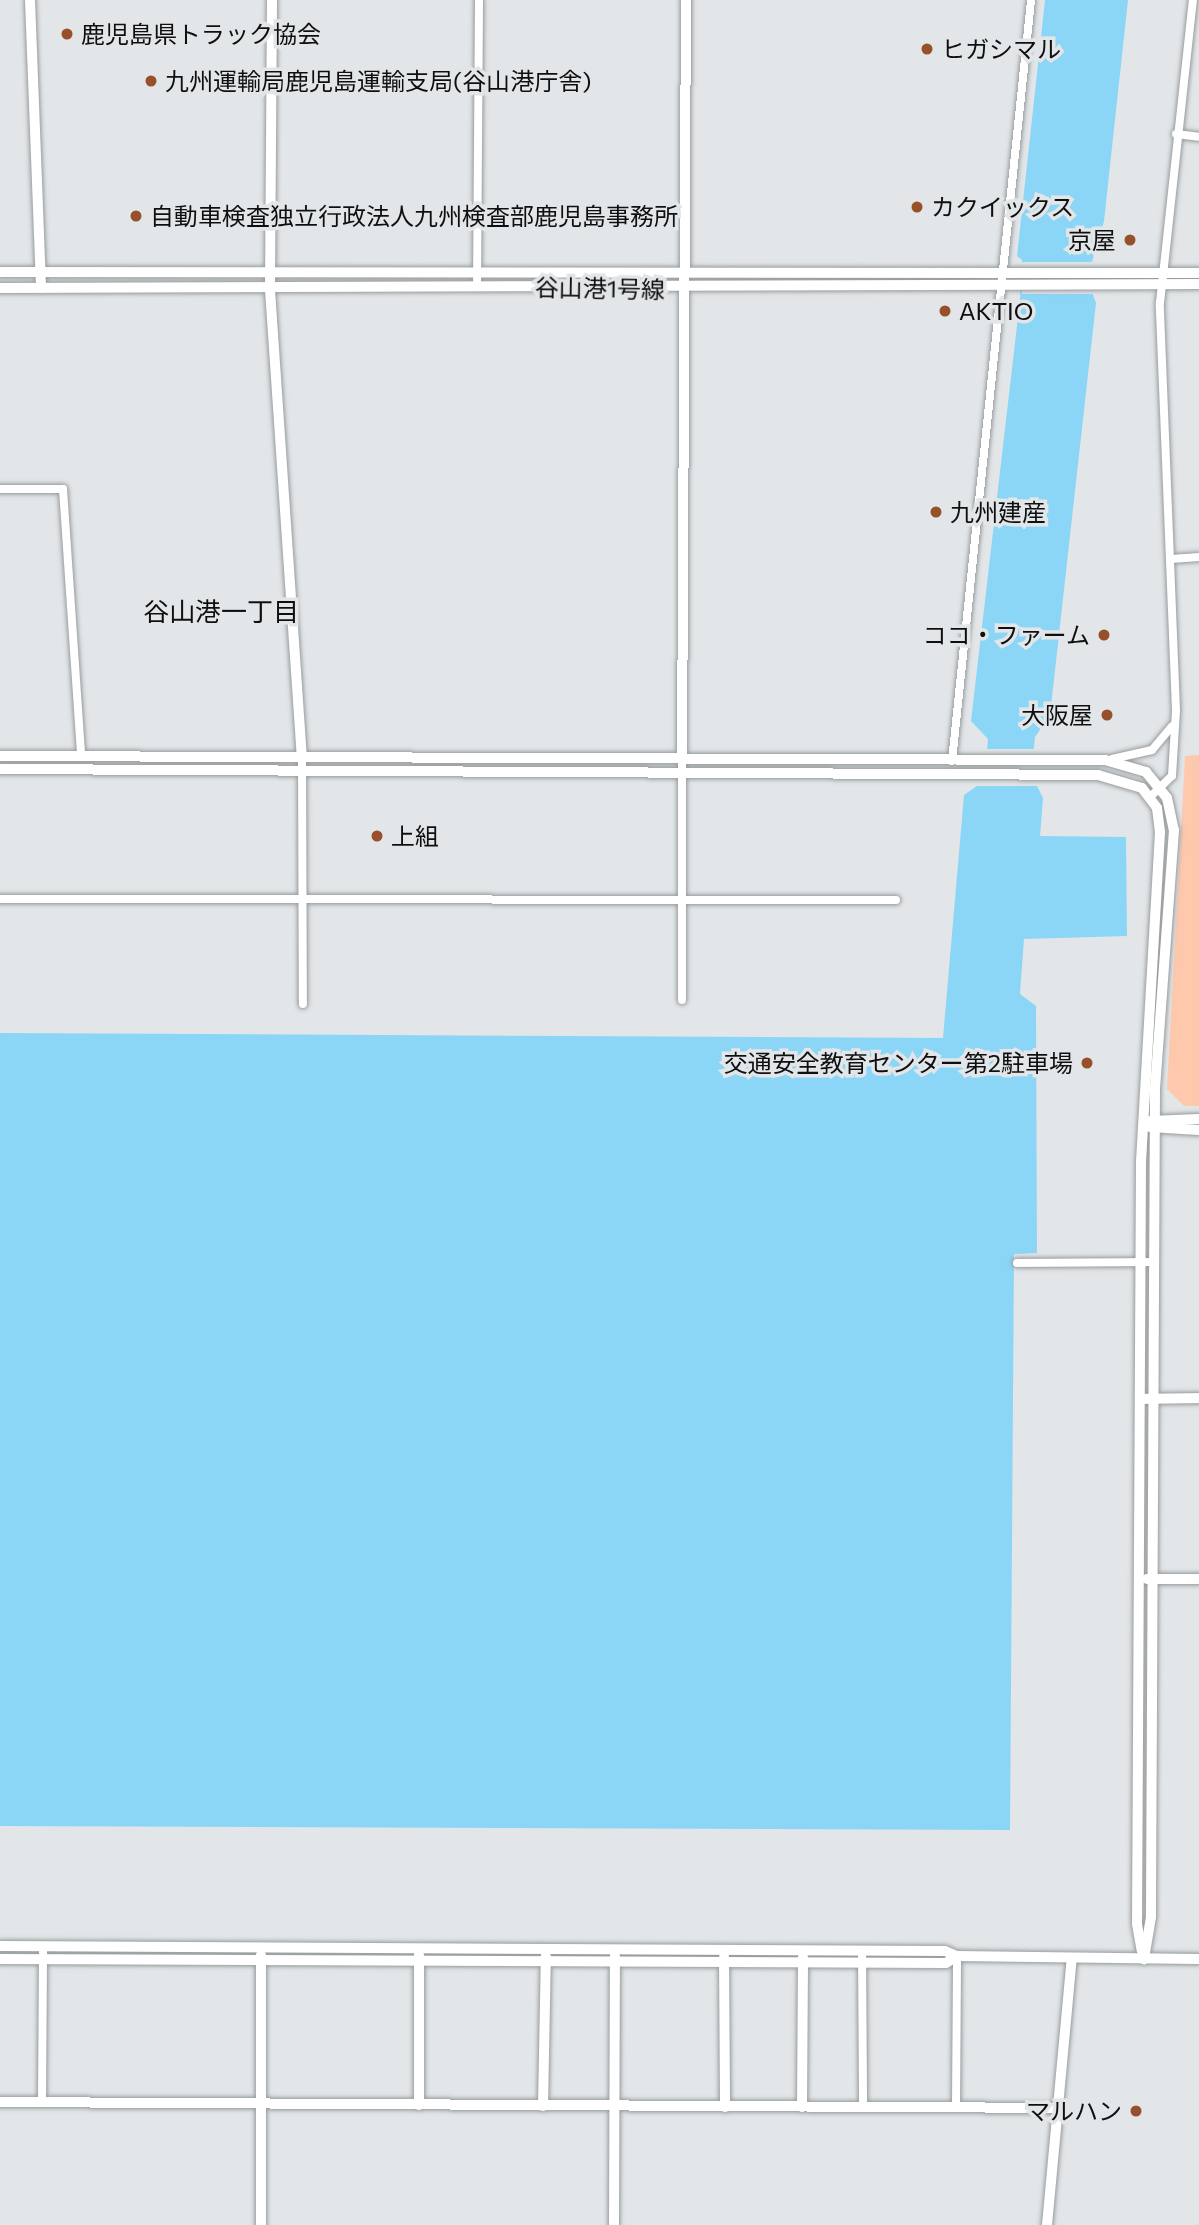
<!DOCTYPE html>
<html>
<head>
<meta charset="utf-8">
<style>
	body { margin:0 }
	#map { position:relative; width:1199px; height:2225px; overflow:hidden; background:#e2e6e8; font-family:Commissioner,"Noto Sans JP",sans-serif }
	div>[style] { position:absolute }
	.green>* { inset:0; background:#fec8ad }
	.water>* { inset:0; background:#8bd6f6 }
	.pier>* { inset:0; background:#e2e6e8; transform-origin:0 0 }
	.roads { filter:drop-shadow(0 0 2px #989c9e) drop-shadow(0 0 2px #989c9e) }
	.minor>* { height:8px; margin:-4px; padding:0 4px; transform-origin:4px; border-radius:4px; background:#fff }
	.tertiary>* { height:10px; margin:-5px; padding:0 5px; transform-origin:5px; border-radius:5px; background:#fff }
	.dots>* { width:19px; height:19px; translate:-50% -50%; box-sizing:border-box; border:4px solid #e2e6e8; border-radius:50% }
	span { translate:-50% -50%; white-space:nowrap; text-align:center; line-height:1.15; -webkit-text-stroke:7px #e2e6e8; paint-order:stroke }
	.poi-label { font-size:24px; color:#0e0f10 }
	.left { translate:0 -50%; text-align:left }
	.right { translate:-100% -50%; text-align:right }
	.street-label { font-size:24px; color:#0e0f10 }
	.neighbourhood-label { font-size:26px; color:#0e0f10 }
</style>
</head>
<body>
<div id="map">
	<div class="green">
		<div style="clip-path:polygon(1199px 755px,1199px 1106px,1184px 1106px,1167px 1089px,1185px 756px)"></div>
	</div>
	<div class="water">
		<div style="clip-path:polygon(1045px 0,1128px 0,1104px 221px,1087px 279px,1096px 303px,1050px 715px,1035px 737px,1031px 774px,1043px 798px,1040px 836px,1126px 837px,1127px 936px,1024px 939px,1020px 994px,1036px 1006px,1037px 1253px,1014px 1254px,1010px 1830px,0 1826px,0 1033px,943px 1038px,964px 795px,984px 781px,988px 739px,971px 721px,1020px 300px,1022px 260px,1017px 256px)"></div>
	</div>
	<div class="pier">
		<div style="left:1094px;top:262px;width:32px;height:72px;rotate:90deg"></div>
		<div style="clip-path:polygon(984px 749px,1037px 749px,1041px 786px,971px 786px,980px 779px)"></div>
	</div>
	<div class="roads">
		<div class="minor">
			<div style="left:1176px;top:134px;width:23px;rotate:7deg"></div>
			<div style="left:477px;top:287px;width:287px;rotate:-89.6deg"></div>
			<div style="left:0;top:489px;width:63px"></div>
			<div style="left:63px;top:489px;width:268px;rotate:86.1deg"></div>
			<div style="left:1171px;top:559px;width:28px;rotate:-4deg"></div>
			<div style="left:302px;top:756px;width:248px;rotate:89.8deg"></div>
			<div style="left:1112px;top:759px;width:41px;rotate:-12.7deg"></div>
			<div style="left:1152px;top:750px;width:31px;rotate:-50deg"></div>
			<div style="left:952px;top:761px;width:765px;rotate:-84.07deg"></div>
			<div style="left:1150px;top:797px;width:30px;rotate:-44deg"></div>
			<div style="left:1172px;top:776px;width:66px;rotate:-86.5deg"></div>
			<div style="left:1176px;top:710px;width:407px;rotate:-92.3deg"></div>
			<div style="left:1160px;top:303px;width:305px;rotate:-83.8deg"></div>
			<div style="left:0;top:899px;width:896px;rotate:0.06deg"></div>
			<div style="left:682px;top:1000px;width:242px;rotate:-90deg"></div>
			<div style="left:1017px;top:1263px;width:136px;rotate:-0.4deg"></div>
			<div style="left:862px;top:1950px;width:157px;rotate:89.6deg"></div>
			<div style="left:42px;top:2102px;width:156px;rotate:-89.6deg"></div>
			<div style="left:956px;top:2107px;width:151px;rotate:-89.6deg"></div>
		</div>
		<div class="tertiary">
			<div style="left:30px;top:0;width:288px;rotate:87.8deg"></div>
			<div style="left:272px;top:0;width:290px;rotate:90.4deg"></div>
			<div style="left:270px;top:290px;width:467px;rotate:86.1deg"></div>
			<div style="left:0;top:272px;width:1199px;rotate:0.05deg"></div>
			<div style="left:0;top:288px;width:1199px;rotate:-0.19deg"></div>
			<div style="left:0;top:756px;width:1105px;rotate:0.21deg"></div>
			<div style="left:1105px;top:760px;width:43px;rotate:16.3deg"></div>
			<div style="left:1146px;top:772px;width:33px;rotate:51deg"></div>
			<div style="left:1167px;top:798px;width:33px;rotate:78deg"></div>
			<div style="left:1174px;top:830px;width:258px;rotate:94.2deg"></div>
			<div style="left:1155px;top:1087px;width:830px;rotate:90.28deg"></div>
			<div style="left:1151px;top:1917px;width:43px;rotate:99.5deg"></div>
			<div style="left:682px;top:758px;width:758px;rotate:-89.7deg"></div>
			<div style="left:0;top:769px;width:1098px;rotate:0.31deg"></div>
			<div style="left:1098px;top:775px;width:46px;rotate:16.5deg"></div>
			<div style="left:1142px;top:788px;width:25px;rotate:53deg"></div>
			<div style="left:1157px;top:808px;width:24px;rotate:83deg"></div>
			<div style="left:1160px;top:832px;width:330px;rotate:93.3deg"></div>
			<div style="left:1141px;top:1161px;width:763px;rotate:90.3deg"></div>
			<div style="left:1137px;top:1924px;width:27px;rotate:80deg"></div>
			<div style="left:1150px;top:1121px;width:49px;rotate:-2.3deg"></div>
			<div style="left:1150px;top:1127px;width:49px;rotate:3.5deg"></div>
			<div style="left:1140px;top:1399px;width:59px;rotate:-1deg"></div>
			<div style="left:1147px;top:1579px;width:52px"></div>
			<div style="left:0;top:1946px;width:945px;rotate:0.3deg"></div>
			<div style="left:945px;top:1951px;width:13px;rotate:23deg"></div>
			<div style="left:957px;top:1956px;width:242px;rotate:0.7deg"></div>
			<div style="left:724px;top:1957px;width:150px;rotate:89.6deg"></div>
			<div style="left:0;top:1959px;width:946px;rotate:0.24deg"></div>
			<div style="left:946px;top:1963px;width:13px;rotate:-32deg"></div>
			<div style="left:0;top:2102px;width:1058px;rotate:0.32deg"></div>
			<div style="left:419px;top:2105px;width:150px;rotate:-90deg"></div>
			<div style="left:543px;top:2106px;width:150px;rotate:-88.9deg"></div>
			<div style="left:802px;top:2107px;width:150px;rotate:-89.6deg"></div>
			<div style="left:261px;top:2225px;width:270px;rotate:-90deg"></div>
			<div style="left:614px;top:2225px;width:269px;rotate:-89.8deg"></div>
			<div style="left:1047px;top:2225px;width:268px;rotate:-84.7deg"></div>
		</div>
	</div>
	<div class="dots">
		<div style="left:67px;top:34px;background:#975029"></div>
		<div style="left:927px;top:49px;background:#975029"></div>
		<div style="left:151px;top:81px;background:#975029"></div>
		<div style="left:917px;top:207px;background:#975029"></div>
		<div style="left:136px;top:216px;background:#975029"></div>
		<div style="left:1130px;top:240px;background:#975029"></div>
		<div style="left:945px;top:311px;background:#975029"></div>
		<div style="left:936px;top:512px;background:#975029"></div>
		<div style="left:1104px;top:635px;background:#975029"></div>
		<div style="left:1107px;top:715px;background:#975029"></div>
		<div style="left:377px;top:836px;background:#975029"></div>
		<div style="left:1087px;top:1063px;background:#975029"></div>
		<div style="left:1136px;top:2111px;background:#975029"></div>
	</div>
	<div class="poi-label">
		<span class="left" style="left:81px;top:34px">鹿児島県トラック協会</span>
		<span class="left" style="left:941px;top:49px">ヒガシマル</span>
		<span class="left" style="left:165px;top:81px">九州運輸局鹿児島運輸支局(谷山港庁舎)</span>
		<span class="left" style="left:931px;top:207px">カクイックス</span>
		<span class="left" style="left:150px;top:216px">自動車検査独立行政法人九州検査部鹿児島事務所</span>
		<span class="right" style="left:1116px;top:240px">京屋</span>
		<span class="left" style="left:959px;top:311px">AKTIO</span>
		<span class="left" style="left:950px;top:512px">九州建産</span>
		<span class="right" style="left:1090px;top:635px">ココ・ファーム</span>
		<span class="right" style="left:1093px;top:715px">大阪屋</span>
		<span class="left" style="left:391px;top:836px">上組</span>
		<span class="right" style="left:1073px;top:1063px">交通安全教育センター第2駐車場</span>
		<span class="right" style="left:1122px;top:2111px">マルハン</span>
	</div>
	<div class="street-label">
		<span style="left:600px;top:288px;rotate:1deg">谷山港1号線</span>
	</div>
	<div class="neighbourhood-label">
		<span style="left:221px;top:611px">谷山港一丁目</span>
	</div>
</div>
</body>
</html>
